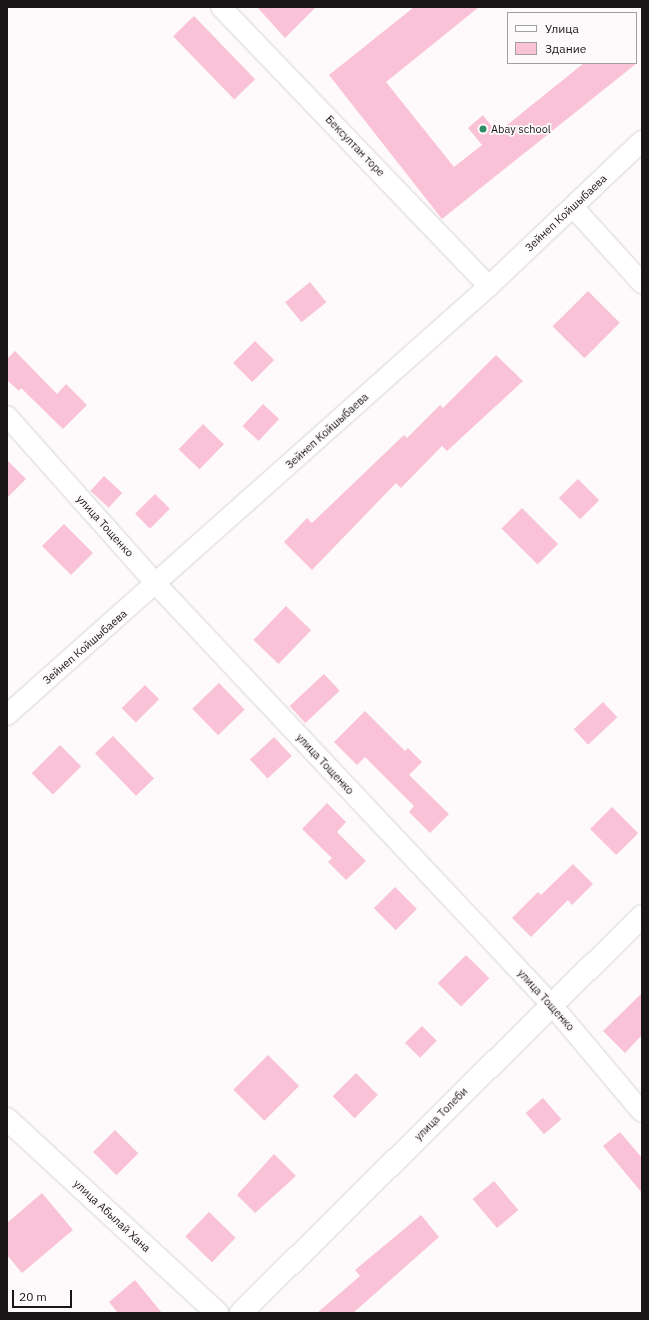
<!DOCTYPE html>
<html>
<head>
<meta charset="utf-8">
<style>
	body { margin:0 }
	#map { position:relative; width:649px; height:1320px; overflow:hidden; background:#fefafc; font-family:"IBM Plex Sans",sans-serif }
	div>[style] { position:absolute }
	.building>* { inset:0; background:#fac2d7; transform-origin:0 0 }
	.roads { filter:drop-shadow(0 0 1px #d6d3d4) drop-shadow(0 0 1px #d6d3d4) }
	.minor>* { height:20px; margin:-10px; padding:0 10px; transform-origin:10px; border-radius:10px; background:#fff }
	.tertiary>* { height:22px; margin:-11px; padding:0 11px; transform-origin:11px; border-radius:11px; background:#fff }
	.dots>* { width:11px; height:11px; translate:-50% -50%; box-sizing:border-box; border:2px solid #fefafc; border-radius:50% }
	span { translate:-50% -50%; white-space:nowrap; text-align:center; line-height:1.15; -webkit-text-stroke:3.5px #fefafc; paint-order:stroke }
	.poi-label { font-size:11px; color:#181617 }
	.left { translate:0 -50%; text-align:left }
	.street-label { font-size:11px; color:#181617 }
	.frame { position:absolute; inset:0; border:8px solid #181617; pointer-events:none }
	.legend { position:absolute; left:507px; top:12px; width:130px; height:52px; box-sizing:border-box; background:#fefafc; border:1px solid #a29fa0; margin:0; padding:5px 7px; list-style:none; font-size:12px; color:#181617 }
	.legend li { display:flex; align-items:center; gap:8px; height:20px }
	.legend b { width:20px; border:1px solid #a29fa0 }
	.scale { position:absolute; left:12px; top:1290px; width:60px; height:18px; box-sizing:border-box; border:2px solid #181617; border-top:0; padding-left:5px; font-size:12px; line-height:14px; white-space:nowrap; color:#181617; -webkit-text-stroke:3px #fefafc; paint-order:stroke }
</style>
</head>
<body>
<div id="map">
	<div class="building">
		<div style="clip-path:polygon(257px 7px,316px 7px,285px 38px)"></div>
		<div style="clip-path:polygon(414px 7px,479px 7px,386px 82px,454px 167px,482px 145px,468px 128px,483px 115px,497px 133px,584px 63px,637px 63px,442px 219px,329px 75px)"></div>
		<div style="left:194px;top:16px;width:88px;height:29px;rotate:46deg"></div>
		<div style="left:310px;top:282px;width:26px;height:32px;rotate:51deg"></div>
		<div style="left:588px;top:291px;width:45px;height:50px;rotate:45deg"></div>
		<div style="left:255px;top:341px;width:27px;height:31px;rotate:45deg"></div>
		<div style="clip-path:polygon(15px 351px,57px 394px,66px 384px,87px 405px,63px 429px,21px 388px,19px 391px,7px 380px,7px 359px)"></div>
		<div style="clip-path:polygon(496px 355px,523px 381px,447px 451px,442px 446px,401px 488px,396px 483px,312px 570px,284px 542px,307px 518px,312px 523px,404px 435px,407px 438px,440px 405px,443px 408px)"></div>
		<div style="left:263px;top:404px;width:22px;height:30px;rotate:43deg"></div>
		<div style="left:203px;top:424px;width:29px;height:35px;rotate:44deg"></div>
		<div style="clip-path:polygon(7px 460px,26px 479px,7px 498px)"></div>
		<div style="left:104px;top:476px;width:25px;height:20px;rotate:43deg"></div>
		<div style="left:578px;top:479px;width:30px;height:27px;rotate:45deg"></div>
		<div style="left:155px;top:494px;width:21px;height:28px;rotate:45deg"></div>
		<div style="left:522px;top:508px;width:51px;height:29px;rotate:45deg"></div>
		<div style="left:64px;top:524px;width:41px;height:31px;rotate:45deg"></div>
		<div style="left:286px;top:606px;width:35px;height:47px;rotate:44deg"></div>
		<div style="left:324px;top:674px;width:23px;height:47px;rotate:47deg"></div>
		<div style="left:219px;top:683px;width:37px;height:37px;rotate:46deg"></div>
		<div style="left:145px;top:685px;width:20px;height:33px;rotate:45deg"></div>
		<div style="left:603px;top:702px;width:21px;height:40px;rotate:47deg"></div>
		<div style="clip-path:polygon(365px 711px,405px 751px,408px 748px,422px 762px,409px 775px,449px 814px,430px 833px,409px 812px,414px 806px,365px 757px,357px 765px,334px 742px)"></div>
		<div style="left:113px;top:736px;width:59px;height:25px;rotate:46deg"></div>
		<div style="left:274px;top:737px;width:26px;height:33px;rotate:47deg"></div>
		<div style="left:60px;top:745px;width:30px;height:40px;rotate:45deg"></div>
		<div style="clip-path:polygon(327px 803px,346px 822px,337px 832px,366px 861px,346px 880px,328px 862px,332px 858px,302px 829px)"></div>
		<div style="left:612px;top:807px;width:37px;height:31px;rotate:45deg"></div>
		<div style="clip-path:polygon(573px 864px,593px 884px,572px 905px,568px 900px,531px 937px,512px 918px,538px 892px,541px 895px)"></div>
		<div style="left:395px;top:887px;width:31px;height:30px;rotate:45deg"></div>
		<div style="left:466px;top:955px;width:33px;height:40px;rotate:45deg"></div>
		<div style="clip-path:polygon(642px 993px,642px 1035px,625px 1053px,603px 1031px)"></div>
		<div style="left:422px;top:1026px;width:21px;height:24px;rotate:45deg"></div>
		<div style="left:268px;top:1055px;width:44px;height:49px;rotate:45deg"></div>
		<div style="left:356px;top:1073px;width:31px;height:33px;rotate:45deg"></div>
		<div style="left:543px;top:1098px;width:28px;height:23px;rotate:49deg"></div>
		<div style="left:115px;top:1130px;width:33px;height:31px;rotate:45deg"></div>
		<div style="clip-path:polygon(620px 1132px,642px 1158px,642px 1193px,603px 1146px)"></div>
		<div style="clip-path:polygon(274px 1154px,296px 1176px,255px 1213px,237px 1195px)"></div>
		<div style="left:494px;top:1181px;width:38px;height:28px;rotate:50deg"></div>
		<div style="clip-path:polygon(42px 1193px,73px 1230px,22px 1273px,7px 1255px,7px 1223px)"></div>
		<div style="left:209px;top:1212px;width:37px;height:34px;rotate:44deg"></div>
		<div style="clip-path:polygon(421px 1215px,439px 1237px,353px 1313px,317px 1313px,360px 1276px,355px 1270px)"></div>
		<div style="clip-path:polygon(135px 1280px,162px 1313px,118px 1313px,109px 1302px)"></div>
	</div>
	<div class="roads">
		<div class="minor">
			<div style="left:221px;top:7px;width:387px;rotate:46.2deg"></div>
			<div style="left:573px;top:207px;width:103px;rotate:47.8deg"></div>
			<div style="left:7px;top:416px;width:225px;rotate:48.4deg"></div>
			<div style="left:156px;top:584px;width:577px;rotate:46.76deg"></div>
			<div style="left:551px;top:1004px;width:141px;rotate:49.9deg"></div>
			<div style="left:7px;top:715px;width:645px;rotate:-41.67deg"></div>
			<div style="left:489px;top:286px;width:211px;rotate:-43.5deg"></div>
		</div>
		<div class="tertiary">
			<div style="left:7px;top:1119px;width:286px;rotate:42.7deg"></div>
			<div style="left:241px;top:1313px;width:564px;rotate:-44.71deg"></div>
		</div>
	</div>
	<div class="dots">
		<div style="left:483px;top:129px;background:#2d8d65"></div>
	</div>
	<div class="poi-label">
		<span class="left" style="left:491px;top:129px">Abay school</span>
	</div>
	<div class="street-label">
		<span style="left:355px;top:146px;rotate:46deg">Бексултан торе</span>
		<span style="left:566px;top:213px;rotate:-43deg">Зейнеп Койшыбаева</span>
		<span style="left:327px;top:431px;rotate:-42deg">Зейнеп Койшыбаева</span>
		<span style="left:105px;top:526px;rotate:48deg">улица Тощенко</span>
		<span style="left:85px;top:647px;rotate:-41deg">Зейнеп Койшыбаева</span>
		<span style="left:325px;top:764px;rotate:47deg">улица Тощенко</span>
		<span style="left:546px;top:1000px;rotate:48deg">улица Тощенко</span>
		<span style="left:441px;top:1114px;rotate:-45deg">улица Толеби</span>
		<span style="left:112px;top:1216px;rotate:43deg">улица Абылай Хана</span>
	</div>
	<div class="frame"></div>
	<ul class="legend">
	<li><b style="height:5px;background:#fff"></b>Улица</li>
	<li><b style="height:11px;background:#fac2d7"></b>Здание</li>
	</ul>
	<div class="scale">20 m</div>
</div>
</body>
</html>
